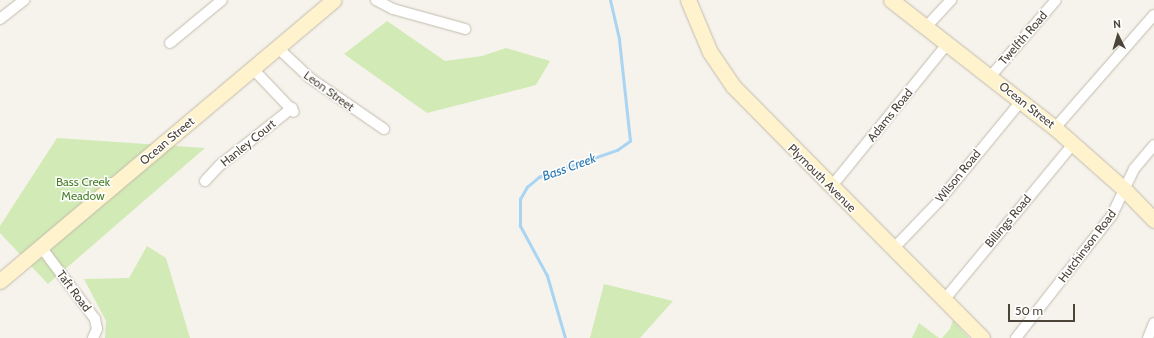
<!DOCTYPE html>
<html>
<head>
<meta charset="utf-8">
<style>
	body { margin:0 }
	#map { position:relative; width:1154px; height:338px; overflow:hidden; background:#f6f3ec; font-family:Cabin,sans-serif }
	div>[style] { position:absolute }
	.green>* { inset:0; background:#d2eab5 }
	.stream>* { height:2.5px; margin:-1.25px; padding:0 1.25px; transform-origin:1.25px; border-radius:1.25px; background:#a9d4f2 }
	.roads { filter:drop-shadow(0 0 1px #c2bbae) drop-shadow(0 0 1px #c2bbae) }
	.street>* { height:10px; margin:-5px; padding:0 5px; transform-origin:5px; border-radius:5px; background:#fff }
	.secondary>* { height:15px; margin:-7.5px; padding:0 7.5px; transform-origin:7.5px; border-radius:7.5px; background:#fff3cd }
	span { translate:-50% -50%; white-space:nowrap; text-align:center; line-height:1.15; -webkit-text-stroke:3px #fff; paint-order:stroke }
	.street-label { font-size:12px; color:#4b4439 }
	.park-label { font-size:12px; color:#4a7f2a }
	.water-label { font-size:13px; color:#2e7ab2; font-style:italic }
	.north { position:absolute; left:1098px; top:16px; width:40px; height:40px; -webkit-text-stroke:3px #fff; paint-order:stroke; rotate:355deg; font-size:11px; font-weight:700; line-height:16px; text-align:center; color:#4b4439 }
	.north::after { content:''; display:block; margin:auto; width:14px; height:18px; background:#4b4439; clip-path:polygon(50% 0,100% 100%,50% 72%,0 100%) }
	.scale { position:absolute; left:1008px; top:304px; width:67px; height:18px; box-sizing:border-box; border:2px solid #4b4439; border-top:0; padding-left:5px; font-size:12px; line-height:14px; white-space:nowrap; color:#4b4439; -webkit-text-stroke:3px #fff; paint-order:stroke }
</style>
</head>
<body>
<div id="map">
	<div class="green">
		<div style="clip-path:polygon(387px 21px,445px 61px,482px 56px,506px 48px,550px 61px,536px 85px,427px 113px,344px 54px)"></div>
		<div style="clip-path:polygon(57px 138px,205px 148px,48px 284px,0 233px,0 226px)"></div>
		<div style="clip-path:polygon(147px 246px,166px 258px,190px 338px,105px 338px,106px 321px,84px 279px,129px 278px)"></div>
		<div style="clip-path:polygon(604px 284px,673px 301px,640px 338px,590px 338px)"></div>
		<div style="clip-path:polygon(953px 320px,966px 335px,969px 338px,942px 338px,950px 329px)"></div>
		<div style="clip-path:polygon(919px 323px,939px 338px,912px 338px)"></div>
	</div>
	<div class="stream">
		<div style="left:565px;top:338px;width:65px;rotate:-106.2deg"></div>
		<div style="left:547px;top:276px;width:57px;rotate:-118.4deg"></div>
		<div style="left:520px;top:226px;width:27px;rotate:-90deg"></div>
		<div style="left:520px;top:199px;width:14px;rotate:-60deg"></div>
		<div style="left:527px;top:187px;width:16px;rotate:-40deg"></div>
		<div style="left:539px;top:177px;width:83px;rotate:-19.1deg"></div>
		<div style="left:617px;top:150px;width:16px;rotate:-35deg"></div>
		<div style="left:630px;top:141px;width:103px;rotate:-96.2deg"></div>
		<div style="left:619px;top:39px;width:40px;rotate:-103deg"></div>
	</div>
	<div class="roads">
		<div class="street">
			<div style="left:376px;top:0;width:19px;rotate:28deg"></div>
			<div style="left:393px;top:9px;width:75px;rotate:15.5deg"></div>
			<div style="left:0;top:19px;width:31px;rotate:-38deg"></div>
			<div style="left:926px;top:27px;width:37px;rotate:-47deg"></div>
			<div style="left:170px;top:43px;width:67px;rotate:-39.6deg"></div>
			<div style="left:278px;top:48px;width:44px;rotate:43.2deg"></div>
			<div style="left:310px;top:78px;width:90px;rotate:34.6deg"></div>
			<div style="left:253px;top:69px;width:59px;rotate:46.4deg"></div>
			<div style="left:990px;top:77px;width:101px;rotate:-49.4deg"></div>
			<div style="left:1055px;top:128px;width:150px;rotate:-48.8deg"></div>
			<div style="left:205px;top:181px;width:22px;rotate:-47deg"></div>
			<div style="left:220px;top:165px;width:92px;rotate:-38.4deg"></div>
			<div style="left:831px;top:187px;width:186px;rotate:-50.9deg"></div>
			<div style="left:41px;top:247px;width:90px;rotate:53.1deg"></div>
			<div style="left:95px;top:319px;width:10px;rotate:79deg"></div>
			<div style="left:97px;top:329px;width:10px;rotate:114deg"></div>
			<div style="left:893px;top:249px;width:66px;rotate:-46.2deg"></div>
			<div style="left:939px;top:201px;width:129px;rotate:-50.6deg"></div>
			<div style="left:944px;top:300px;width:202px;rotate:-50.4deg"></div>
			<div style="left:1016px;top:338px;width:156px;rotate:-52deg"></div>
			<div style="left:1112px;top:215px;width:51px;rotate:-64.4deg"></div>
			<div style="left:1134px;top:169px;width:31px;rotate:-50deg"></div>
			<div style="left:1148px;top:338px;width:16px;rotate:-68deg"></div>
		</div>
		<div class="secondary">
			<div style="left:688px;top:0;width:56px;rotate:67.1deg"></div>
			<div style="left:710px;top:52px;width:41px;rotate:55.9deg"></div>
			<div style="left:733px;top:86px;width:354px;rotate:45.3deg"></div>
			<div style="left:891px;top:0;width:208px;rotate:38deg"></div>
			<div style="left:1055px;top:128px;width:92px;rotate:41.5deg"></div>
			<div style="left:1124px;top:189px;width:43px;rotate:45.9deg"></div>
			<div style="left:0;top:281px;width:436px;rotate:-40.1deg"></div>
		</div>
	</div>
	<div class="street-label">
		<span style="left:1023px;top:38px;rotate:-49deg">Twelfth Road</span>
		<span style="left:329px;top:91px;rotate:36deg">Leon Street</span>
		<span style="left:1027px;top:105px;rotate:38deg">Ocean Street</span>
		<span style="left:890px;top:115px;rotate:-51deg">Adams Road</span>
		<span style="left:167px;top:141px;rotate:-40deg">Ocean Street</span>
		<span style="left:248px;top:143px;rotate:-39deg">Hanley Court</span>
		<span style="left:958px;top:176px;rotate:-51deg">Wilson Road</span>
		<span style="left:822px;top:178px;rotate:45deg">Plymouth Avenue</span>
		<span style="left:1008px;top:221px;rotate:-50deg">Billings Road</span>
		<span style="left:1087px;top:246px;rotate:-53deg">Hutchinson Road</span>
		<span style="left:74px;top:291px;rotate:53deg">Taft Road</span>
	</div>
	<div class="park-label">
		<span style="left:83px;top:189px">Bass Creek<br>Meadow</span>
	</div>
	<div class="water-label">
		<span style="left:569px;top:167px;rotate:-20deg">Bass Creek</span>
	</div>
	<div class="north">N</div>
	<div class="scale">50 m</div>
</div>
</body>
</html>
